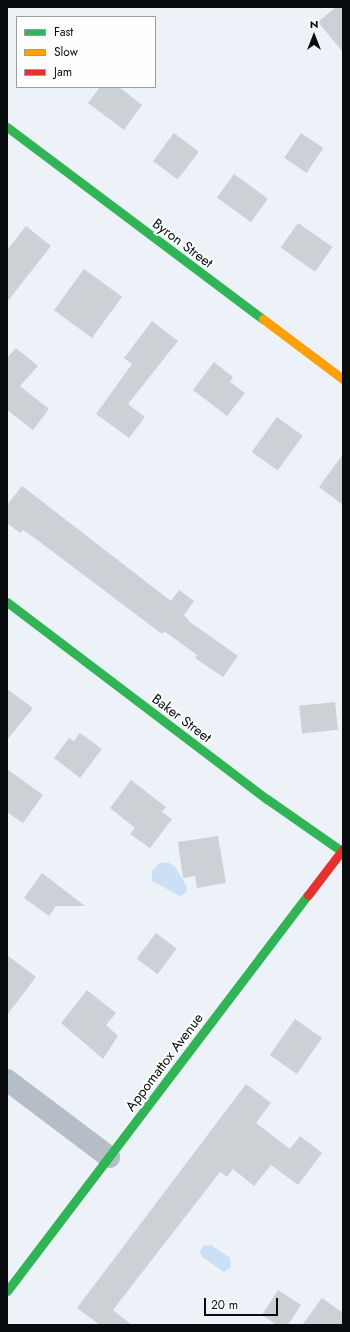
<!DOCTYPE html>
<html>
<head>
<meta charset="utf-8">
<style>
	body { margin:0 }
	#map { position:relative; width:350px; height:1332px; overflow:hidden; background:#ecf2f7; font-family:Jost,sans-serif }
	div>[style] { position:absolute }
	.water>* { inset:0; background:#cbe0f4 }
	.building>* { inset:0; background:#ccd1d5; transform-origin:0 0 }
	.street>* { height:22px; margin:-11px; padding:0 11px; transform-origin:11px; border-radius:11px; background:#b5bec7 }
	.fast>* { height:9px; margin:-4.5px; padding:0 4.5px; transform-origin:4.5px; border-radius:4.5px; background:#30b455 }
	.slow>* { height:9px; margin:-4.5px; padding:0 4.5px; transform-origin:4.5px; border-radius:4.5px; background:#ff9f0a }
	.jam>* { height:9px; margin:-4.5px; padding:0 4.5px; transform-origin:4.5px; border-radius:4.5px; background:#e5322d }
	span { translate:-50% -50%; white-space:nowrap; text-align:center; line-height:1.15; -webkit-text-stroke:4px #fefefe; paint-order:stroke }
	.street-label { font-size:14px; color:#080c0f }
	.frame { position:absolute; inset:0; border:8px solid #080c0f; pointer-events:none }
	.legend { position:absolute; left:16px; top:16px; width:140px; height:72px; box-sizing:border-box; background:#fefefe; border:1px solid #9c9d9e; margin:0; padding:5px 7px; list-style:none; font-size:12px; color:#080c0f }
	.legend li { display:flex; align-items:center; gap:8px; height:20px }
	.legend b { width:20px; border:1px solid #9c9d9e }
	.north { position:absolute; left:294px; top:16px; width:40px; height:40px; -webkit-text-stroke:3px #fefefe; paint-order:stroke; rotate:0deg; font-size:11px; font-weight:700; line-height:16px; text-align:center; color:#080c0f }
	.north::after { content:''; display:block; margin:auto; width:14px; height:18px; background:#080c0f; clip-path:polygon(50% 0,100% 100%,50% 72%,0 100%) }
	.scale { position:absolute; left:204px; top:1298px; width:74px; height:18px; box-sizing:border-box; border:2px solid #080c0f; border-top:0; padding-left:5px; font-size:12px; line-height:14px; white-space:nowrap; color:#080c0f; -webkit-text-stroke:3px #fefefe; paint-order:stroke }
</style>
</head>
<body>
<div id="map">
	<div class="water">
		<div style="clip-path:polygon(168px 862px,176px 868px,187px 887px,186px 893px,180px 896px,152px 881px,152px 871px,160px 863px)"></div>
		<div style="clip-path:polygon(211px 1245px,230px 1258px,231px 1267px,224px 1272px,202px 1257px,200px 1252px,203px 1246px)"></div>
	</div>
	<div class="building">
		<div style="clip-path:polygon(336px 7px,343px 7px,343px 52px,318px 22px)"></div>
		<div style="clip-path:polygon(100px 87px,119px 87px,142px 105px,124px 130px,88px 103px)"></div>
		<div style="left:174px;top:133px;width:31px;height:35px;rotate:37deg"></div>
		<div style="left:301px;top:133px;width:27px;height:30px;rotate:34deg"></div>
		<div style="left:234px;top:174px;width:42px;height:29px;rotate:36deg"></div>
		<div style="left:298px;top:223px;width:42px;height:30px;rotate:35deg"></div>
		<div style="clip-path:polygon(26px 226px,51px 246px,7px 302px,7px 250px)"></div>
		<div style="left:84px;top:269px;width:47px;height:51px;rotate:36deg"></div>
		<div style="clip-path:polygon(152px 321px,178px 341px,128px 404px,145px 417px,129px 438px,96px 414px,132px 364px,124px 358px)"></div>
		<div style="clip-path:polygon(16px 348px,38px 366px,20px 386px,49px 409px,33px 430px,7px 410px,7px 358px)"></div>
		<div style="clip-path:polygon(214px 362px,233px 377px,230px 382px,245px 393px,227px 416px,193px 390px)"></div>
		<div style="left:277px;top:417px;width:32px;height:43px;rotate:36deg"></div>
		<div style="clip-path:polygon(343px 454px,343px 505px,319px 487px)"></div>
		<div style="clip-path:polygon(22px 486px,171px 601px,179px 590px,194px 601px,184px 615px,190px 622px,238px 656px,223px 677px,195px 658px,197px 655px,164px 631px,162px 634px,36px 539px,23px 530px,20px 533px,7px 523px,7px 505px)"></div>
		<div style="clip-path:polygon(7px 689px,33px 708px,7px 740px)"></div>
		<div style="left:335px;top:702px;width:28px;height:36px;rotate:84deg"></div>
		<div style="clip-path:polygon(80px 733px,102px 749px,80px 778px,54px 758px,69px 738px,74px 741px)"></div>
		<div style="clip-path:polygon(7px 769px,43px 795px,23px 823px,7px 812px)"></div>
		<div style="clip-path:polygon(131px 780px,166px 807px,162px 812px,172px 819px,150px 848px,130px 834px,135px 828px,110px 808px)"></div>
		<div style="clip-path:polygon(218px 836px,226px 883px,197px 888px,195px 876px,183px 878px,178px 842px)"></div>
		<div style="clip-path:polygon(42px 873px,85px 906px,56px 906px,49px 916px,24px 898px)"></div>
		<div style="left:156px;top:933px;width:26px;height:32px;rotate:37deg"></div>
		<div style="clip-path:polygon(7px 955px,36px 977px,7px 1015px)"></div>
		<div style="clip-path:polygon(87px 990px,116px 1013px,106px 1025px,118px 1036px,103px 1059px,61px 1023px)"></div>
		<div style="left:295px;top:1019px;width:33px;height:44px;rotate:35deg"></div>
		<div style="clip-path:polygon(246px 1084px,271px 1103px,256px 1123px,290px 1149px,300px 1136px,322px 1153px,298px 1185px,271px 1165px,254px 1186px,233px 1169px,227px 1177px,220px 1172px,113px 1310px,132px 1325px,100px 1325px,77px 1308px)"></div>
		<div style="clip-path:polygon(278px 1290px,301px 1305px,288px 1325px,277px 1325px,262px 1315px)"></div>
		<div style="clip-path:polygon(322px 1298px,343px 1313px,343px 1325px,302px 1325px)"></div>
	</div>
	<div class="street">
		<div style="left:7px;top:1080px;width:128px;rotate:37deg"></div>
	</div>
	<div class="fast">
		<div style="left:7px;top:127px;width:320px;rotate:36.9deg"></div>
		<div style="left:7px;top:602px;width:326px;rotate:37.2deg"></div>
		<div style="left:267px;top:799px;width:93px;rotate:34.9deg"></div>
		<div style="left:7px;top:1291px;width:497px;rotate:-52.8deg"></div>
	</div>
	<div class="slow">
		<div style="left:263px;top:319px;width:100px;rotate:36.9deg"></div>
	</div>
	<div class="jam">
		<div style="left:308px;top:895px;width:58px;rotate:-52.7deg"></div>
	</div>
	<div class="street-label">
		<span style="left:183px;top:243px;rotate:37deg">Byron Street</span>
		<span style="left:182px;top:718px;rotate:37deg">Baker Street</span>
		<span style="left:164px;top:1062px;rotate:-53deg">Appomattox Avenue</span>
	</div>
	<div class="frame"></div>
	<ul class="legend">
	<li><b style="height:5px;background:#30b455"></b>Fast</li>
	<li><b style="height:5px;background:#ff9f0a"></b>Slow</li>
	<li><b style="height:5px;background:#e5322d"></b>Jam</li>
	</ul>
	<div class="north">N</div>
	<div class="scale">20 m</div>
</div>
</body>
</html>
